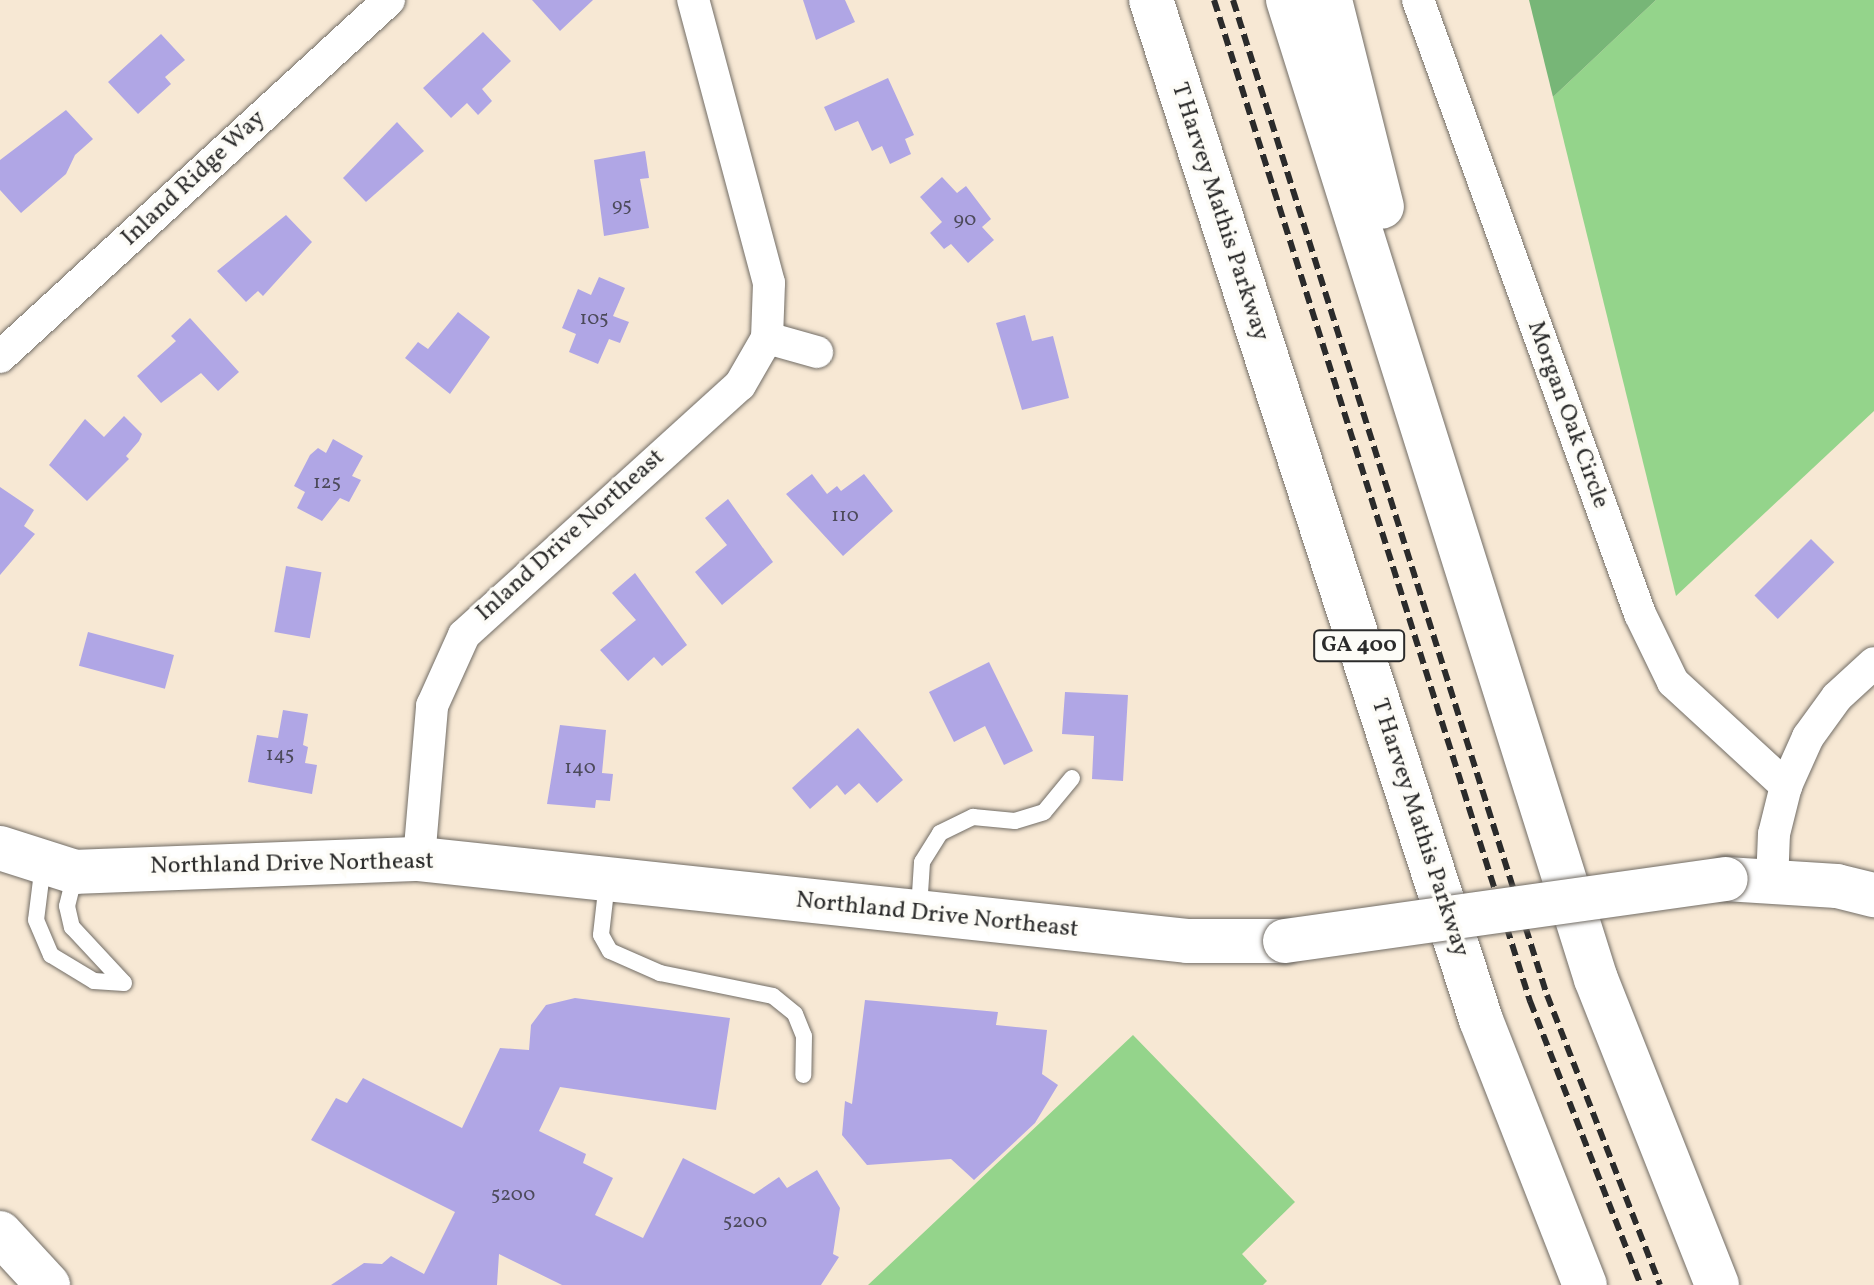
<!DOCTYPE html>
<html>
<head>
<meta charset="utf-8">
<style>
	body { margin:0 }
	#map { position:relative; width:1874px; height:1285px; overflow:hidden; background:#f7e8d4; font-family:Vollkorn,serif }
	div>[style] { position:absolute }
	.green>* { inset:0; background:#94d48b }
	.forest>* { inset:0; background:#77b677 }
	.building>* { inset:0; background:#b0a6e5; transform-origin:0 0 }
	.roads { filter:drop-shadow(0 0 2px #726d66) drop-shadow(0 0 2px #726d66) }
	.lane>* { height:16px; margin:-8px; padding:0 8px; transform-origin:8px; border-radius:8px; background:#fff }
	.street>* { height:32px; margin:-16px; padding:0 16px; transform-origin:16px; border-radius:16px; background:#fff }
	.secondary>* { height:44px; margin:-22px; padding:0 22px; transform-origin:22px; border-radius:22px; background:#fff }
	.highway>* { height:44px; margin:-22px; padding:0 22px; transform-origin:22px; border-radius:22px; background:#fff }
	.rail>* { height:6px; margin-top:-3px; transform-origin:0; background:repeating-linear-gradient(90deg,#2b2b2b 0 12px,transparent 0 18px) }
	.bridges { filter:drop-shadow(0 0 2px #726d66) drop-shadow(0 0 2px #726d66) }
	.secondary-bridge>* { height:44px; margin:-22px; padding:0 22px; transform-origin:22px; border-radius:22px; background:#fff }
	span { translate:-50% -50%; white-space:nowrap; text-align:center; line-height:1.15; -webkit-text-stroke:7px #fdfcf7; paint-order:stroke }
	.number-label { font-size:20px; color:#4c4a5a }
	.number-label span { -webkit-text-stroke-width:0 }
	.shield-label span { padding:2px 6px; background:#fdfcf7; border:2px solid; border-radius:6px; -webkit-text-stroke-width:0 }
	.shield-label { font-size:22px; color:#2b2b2b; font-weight:700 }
	.street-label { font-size:24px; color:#2b2b2b }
</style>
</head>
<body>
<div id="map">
	<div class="green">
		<div style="clip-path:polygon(1656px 0,1874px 0,1874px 411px,1676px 596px,1553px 97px)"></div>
		<div style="clip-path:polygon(1133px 1035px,1295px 1202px,1242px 1254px,1267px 1281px,1263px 1285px,868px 1285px)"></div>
	</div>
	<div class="forest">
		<div style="clip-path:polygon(1529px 0,1656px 0,1553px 97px)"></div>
	</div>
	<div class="building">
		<div style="clip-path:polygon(532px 0,593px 0,560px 31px)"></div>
		<div style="clip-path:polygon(803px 0,845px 0,855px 22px,816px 40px)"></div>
		<div style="clip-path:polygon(483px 32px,511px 61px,482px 89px,492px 101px,478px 115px,467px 103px,451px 118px,423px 88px)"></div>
		<div style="clip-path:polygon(161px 34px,185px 60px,165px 77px,171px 84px,138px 114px,108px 82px)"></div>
		<div style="clip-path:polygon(888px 78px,914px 135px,905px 139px,911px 154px,890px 164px,882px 146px,872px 151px,858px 121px,835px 131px,824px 107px)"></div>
		<div style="clip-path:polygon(66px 110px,93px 139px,75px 155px,66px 174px,21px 213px,0 190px,0 160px)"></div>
		<div style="clip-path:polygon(397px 122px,424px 151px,366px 202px,343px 178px)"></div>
		<div style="clip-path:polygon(645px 151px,649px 178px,640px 179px,649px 228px,604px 236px,594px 160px)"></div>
		<div style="clip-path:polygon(942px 177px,957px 193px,966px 186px,991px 219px,982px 227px,994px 240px,968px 263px,951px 244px,944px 249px,930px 233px,942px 222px,920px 197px)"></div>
		<div style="clip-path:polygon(286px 215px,312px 242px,263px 296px,258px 291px,246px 302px,217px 271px)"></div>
		<div style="clip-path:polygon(599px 277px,625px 288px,613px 316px,629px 322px,620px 343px,609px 339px,598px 364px,569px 352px,576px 334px,562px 328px,578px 289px,591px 295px)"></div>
		<div style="clip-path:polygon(458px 312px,490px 337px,450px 394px,405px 358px,418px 342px,428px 349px)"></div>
		<div style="clip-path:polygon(1025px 315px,1032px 341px,1053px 336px,1069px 398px,1022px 410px,996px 323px)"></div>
		<div style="clip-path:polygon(190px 318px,239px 372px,218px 391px,201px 373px,161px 403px,137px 376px,176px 341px,171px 336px)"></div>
		<div style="clip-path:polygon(124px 416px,142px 434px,139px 441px,126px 456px,129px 459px,87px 501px,49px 465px,85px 419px,104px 437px)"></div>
		<div style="clip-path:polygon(333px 439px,363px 456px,352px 476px,361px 480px,349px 502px,340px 498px,322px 521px,297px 508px,305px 492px,294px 486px,310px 455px,318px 448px,326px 453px)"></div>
		<div style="clip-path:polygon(812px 474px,827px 494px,837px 486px,841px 491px,864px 474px,893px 511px,843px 556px,786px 494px)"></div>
		<div style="clip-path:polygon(0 487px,34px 510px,24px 526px,35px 534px,0 575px)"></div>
		<div style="clip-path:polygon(728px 499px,773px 562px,722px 605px,695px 572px,727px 545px,705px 518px)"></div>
		<div style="left:1811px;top:539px;width:33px;height:80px;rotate:45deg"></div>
		<div style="left:286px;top:566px;width:36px;height:67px;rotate:10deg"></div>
		<div style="clip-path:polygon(635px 573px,687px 645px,662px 666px,654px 657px,628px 681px,600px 650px,636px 620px,612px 593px)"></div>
		<div style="left:88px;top:632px;width:89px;height:35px;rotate:15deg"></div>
		<div style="clip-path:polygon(989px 662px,1033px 751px,1004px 765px,985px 726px,954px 742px,929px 692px)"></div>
		<div style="clip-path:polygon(1065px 692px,1128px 695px,1123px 781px,1092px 779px,1094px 736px,1062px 734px)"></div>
		<div style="clip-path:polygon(283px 710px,308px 714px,303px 745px,308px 747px,305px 763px,317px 765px,312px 794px,248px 782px,257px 735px,278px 738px)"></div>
		<div style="clip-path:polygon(560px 725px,606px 730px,602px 773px,613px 774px,610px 801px,596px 800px,595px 808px,547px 804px)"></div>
		<div style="clip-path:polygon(858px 728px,903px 780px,877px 803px,859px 783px,845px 795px,837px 785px,810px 809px,792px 788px)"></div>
		<div style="clip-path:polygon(575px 998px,730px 1018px,716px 1110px,560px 1087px,539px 1131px,586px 1154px,583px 1163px,613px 1178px,595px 1215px,643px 1238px,683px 1158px,754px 1194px,779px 1177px,787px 1188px,817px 1170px,840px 1208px,833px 1254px,839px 1257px,821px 1285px,562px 1285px,499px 1254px,497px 1285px,331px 1285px,364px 1263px,382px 1264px,391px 1256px,424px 1274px,455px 1212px,311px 1140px,336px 1098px,347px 1103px,363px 1078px,462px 1128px,500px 1048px,529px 1050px,531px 1025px,546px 1005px)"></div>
		<div style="clip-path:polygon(865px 1000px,998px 1012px,996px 1025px,1047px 1030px,1042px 1074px,1058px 1085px,1035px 1123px,974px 1180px,951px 1159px,867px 1165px,842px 1135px,845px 1101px,852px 1104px)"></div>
	</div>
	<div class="roads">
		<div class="lane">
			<div style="left:43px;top:864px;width:56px;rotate:97.1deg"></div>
			<div style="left:36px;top:920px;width:38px;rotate:67deg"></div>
			<div style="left:51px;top:955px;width:50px;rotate:31.2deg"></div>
			<div style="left:94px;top:981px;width:30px;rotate:4deg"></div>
			<div style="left:75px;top:874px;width:33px;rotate:104deg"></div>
			<div style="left:67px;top:906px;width:22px;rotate:77deg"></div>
			<div style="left:72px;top:927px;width:76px;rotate:47.1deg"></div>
			<div style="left:607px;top:882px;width:53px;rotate:96.5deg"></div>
			<div style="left:601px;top:935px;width:18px;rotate:61deg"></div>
			<div style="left:610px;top:951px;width:55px;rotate:23.7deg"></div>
			<div style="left:660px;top:973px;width:115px;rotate:11.5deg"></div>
			<div style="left:773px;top:996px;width:28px;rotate:39deg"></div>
			<div style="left:795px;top:1014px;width:24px;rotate:68deg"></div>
			<div style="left:804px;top:1036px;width:39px;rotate:91deg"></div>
			<div style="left:919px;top:909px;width:47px;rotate:-86.3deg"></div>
			<div style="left:922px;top:862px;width:34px;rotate:-58deg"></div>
			<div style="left:940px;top:833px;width:37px;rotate:-26deg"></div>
			<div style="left:973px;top:817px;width:42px;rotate:5.4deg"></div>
			<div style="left:1015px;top:821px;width:30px;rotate:-17deg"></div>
			<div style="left:1044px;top:812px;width:44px;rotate:-50.5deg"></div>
		</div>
		<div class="street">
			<div style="left:1418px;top:0;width:653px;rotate:70.12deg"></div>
			<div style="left:1640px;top:614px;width:76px;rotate:64.1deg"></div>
			<div style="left:1673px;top:682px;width:154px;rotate:42.6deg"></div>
			<div style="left:767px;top:338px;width:52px;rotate:15.6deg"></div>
			<div style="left:0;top:357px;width:528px;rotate:-42.54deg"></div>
			<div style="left:419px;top:859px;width:154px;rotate:-85.1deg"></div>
			<div style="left:432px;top:706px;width:78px;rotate:-65.7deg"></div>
			<div style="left:464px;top:635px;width:372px;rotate:-42.2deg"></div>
			<div style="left:740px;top:385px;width:54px;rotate:-60.1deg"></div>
			<div style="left:767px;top:338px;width:55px;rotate:-87.9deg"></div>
			<div style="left:769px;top:283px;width:293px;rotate:-105deg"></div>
			<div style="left:1772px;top:883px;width:49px;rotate:-87.7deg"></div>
			<div style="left:1774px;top:834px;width:49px;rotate:-76deg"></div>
			<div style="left:1786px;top:786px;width:54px;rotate:-65.8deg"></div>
			<div style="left:1808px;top:737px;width:49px;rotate:-54.1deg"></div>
			<div style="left:1837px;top:697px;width:50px;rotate:-42.6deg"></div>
		</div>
		<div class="secondary">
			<div style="left:0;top:848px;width:79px;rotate:17.7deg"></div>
			<div style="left:75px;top:872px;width:344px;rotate:-2.2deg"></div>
			<div style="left:419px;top:859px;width:772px;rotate:6.09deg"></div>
			<div style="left:1187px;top:941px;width:98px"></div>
			<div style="left:1726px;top:879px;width:111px;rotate:3.6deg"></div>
			<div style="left:1837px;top:886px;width:38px;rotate:14deg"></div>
			<div style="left:0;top:1233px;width:71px;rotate:47.3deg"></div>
		</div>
		<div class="highway">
			<div style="left:1151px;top:0;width:1072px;rotate:72.07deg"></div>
			<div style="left:1481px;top:1020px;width:285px;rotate:68.6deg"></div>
			<div style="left:1288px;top:0;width:1026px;rotate:72.54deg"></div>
			<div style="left:1596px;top:979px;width:329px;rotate:68.4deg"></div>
			<div style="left:1330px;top:0;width:213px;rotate:75.9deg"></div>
		</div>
	</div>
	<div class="rail">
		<div style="left:1214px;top:0;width:1050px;rotate:72.48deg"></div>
		<div style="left:1530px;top:1001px;width:305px;rotate:68.7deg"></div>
		<div style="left:1233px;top:0;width:1043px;rotate:72.49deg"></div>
		<div style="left:1547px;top:995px;width:311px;rotate:68.7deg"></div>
	</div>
	<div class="bridges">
		<div class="secondary-bridge">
			<div style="left:1285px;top:941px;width:445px;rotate:-8deg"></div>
		</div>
	</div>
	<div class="number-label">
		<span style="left:622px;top:206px">95</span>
		<span style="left:965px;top:220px">90</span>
		<span style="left:594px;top:319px">105</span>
		<span style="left:327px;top:483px">125</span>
		<span style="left:845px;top:516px">110</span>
		<span style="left:280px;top:755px">145</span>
		<span style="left:580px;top:768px">140</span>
		<span style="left:513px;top:1195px">5200</span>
		<span style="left:745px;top:1222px">5200</span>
	</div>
	<div class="shield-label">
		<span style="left:1359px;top:646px">GA 400</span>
	</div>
	<div class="street-label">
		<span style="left:194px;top:179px;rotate:-43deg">Inland Ridge Way</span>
		<span style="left:1219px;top:212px;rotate:72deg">T Harvey Mathis Parkway</span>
		<span style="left:1567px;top:415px;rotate:70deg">Morgan Oak Circle</span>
		<span style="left:571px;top:536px;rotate:-42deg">Inland Drive Northeast</span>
		<span style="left:1419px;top:828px;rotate:72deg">T Harvey Mathis Parkway</span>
		<span style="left:292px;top:865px;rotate:-1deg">Northland Drive Northeast</span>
		<span style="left:937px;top:916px;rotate:6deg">Northland Drive Northeast</span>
	</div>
</div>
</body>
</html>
